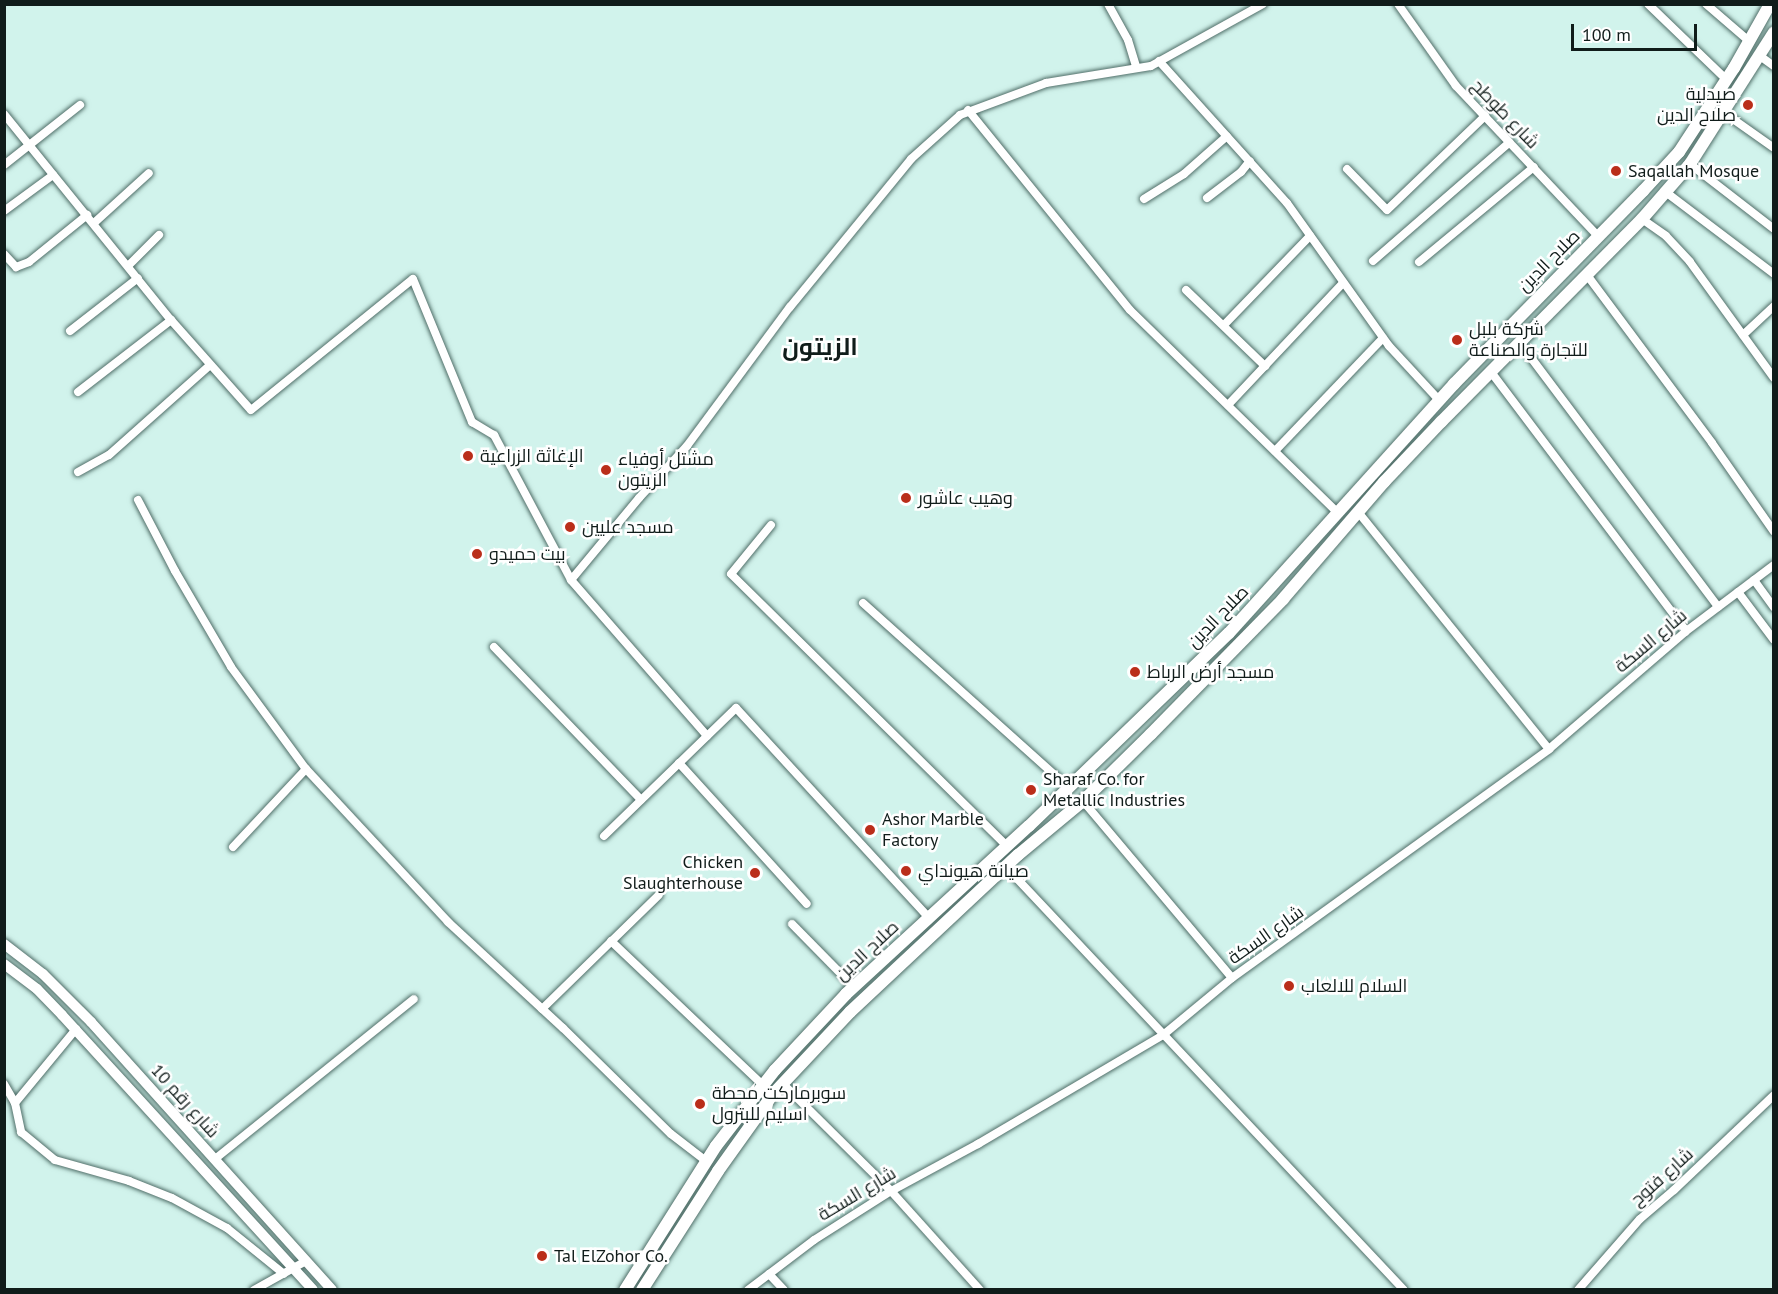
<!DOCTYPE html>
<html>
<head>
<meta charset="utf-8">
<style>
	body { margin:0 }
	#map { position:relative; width:1778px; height:1294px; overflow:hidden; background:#d1f3ec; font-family:"PT Sans",Cairo,sans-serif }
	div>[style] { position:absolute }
	.roads { filter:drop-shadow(0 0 2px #506e68) drop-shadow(0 0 2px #506e68) }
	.minor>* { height:8px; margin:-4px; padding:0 4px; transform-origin:4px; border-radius:4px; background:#fff }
	.major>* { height:10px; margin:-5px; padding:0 5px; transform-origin:5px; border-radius:5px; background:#fff }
	.highway>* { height:12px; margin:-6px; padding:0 6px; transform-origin:6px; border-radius:6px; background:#fff }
	.dots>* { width:16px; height:16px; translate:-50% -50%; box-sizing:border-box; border:3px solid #fff; border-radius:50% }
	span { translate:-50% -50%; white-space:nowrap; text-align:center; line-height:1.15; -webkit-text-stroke:5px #fff; paint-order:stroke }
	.poi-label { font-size:18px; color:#101c1a }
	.right { translate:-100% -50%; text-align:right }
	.left { translate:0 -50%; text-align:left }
	.street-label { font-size:18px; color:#101c1a }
	.district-label { font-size:24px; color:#101c1a; font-weight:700 }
	.frame { position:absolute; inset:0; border:6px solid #101c1a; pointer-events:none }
	.scale { position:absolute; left:1571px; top:24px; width:126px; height:27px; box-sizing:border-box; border:3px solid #101c1a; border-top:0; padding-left:8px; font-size:18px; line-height:21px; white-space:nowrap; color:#101c1a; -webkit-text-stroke:4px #fff; paint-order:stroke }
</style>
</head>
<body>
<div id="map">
	<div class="roads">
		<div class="minor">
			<div style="left:1108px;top:4px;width:41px;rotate:60.9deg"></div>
			<div style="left:1128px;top:40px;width:28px;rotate:73deg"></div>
			<div style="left:1398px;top:4px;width:100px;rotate:54.7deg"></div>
			<div style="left:1456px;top:86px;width:208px;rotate:46.6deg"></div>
			<div style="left:1648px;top:4px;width:110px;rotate:43.9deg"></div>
			<div style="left:1706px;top:4px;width:57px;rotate:40.7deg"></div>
			<div style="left:1760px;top:56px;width:17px;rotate:36deg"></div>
			<div style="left:1159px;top:61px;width:191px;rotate:48deg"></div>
			<div style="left:1287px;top:203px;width:176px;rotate:54.5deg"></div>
			<div style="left:1389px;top:346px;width:74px;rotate:47.2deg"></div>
			<div style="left:968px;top:110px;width:257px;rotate:51deg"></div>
			<div style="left:1130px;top:310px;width:289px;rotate:44.3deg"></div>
			<div style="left:1723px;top:112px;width:62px;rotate:35.2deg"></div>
			<div style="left:4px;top:114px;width:265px;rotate:51deg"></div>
			<div style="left:171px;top:320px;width:120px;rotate:48.4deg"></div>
			<div style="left:251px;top:410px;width:208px;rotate:-39deg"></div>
			<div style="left:413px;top:279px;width:155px;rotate:67.6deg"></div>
			<div style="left:472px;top:422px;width:26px;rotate:31deg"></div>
			<div style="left:494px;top:435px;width:164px;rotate:62deg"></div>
			<div style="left:571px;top:580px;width:207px;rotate:48.9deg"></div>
			<div style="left:1690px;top:164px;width:106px;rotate:37.7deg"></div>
			<div style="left:4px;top:165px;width:97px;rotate:-38.3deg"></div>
			<div style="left:1347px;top:169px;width:57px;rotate:45.7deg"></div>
			<div style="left:1387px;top:210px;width:136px;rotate:-43.8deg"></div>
			<div style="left:1667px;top:193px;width:134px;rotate:37.1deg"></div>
			<div style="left:1207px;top:198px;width:43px;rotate:-37.4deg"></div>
			<div style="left:1241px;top:172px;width:14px;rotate:-51deg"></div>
			<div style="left:1144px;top:199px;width:47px;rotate:-32deg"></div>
			<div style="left:1184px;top:174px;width:57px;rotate:-41.5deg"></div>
			<div style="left:4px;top:211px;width:61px;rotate:-36.3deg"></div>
			<div style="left:1642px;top:219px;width:29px;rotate:35deg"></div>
			<div style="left:1666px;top:236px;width:35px;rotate:47deg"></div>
			<div style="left:1690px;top:262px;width:143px;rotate:54.1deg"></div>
			<div style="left:94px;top:223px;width:74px;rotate:-42.3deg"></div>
			<div style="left:4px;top:254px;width:18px;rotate:47deg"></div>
			<div style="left:16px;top:267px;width:14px;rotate:-21deg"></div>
			<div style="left:29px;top:262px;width:75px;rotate:-39deg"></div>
			<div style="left:1373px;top:261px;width:181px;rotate:-41deg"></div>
			<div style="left:1419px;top:262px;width:149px;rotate:-39.6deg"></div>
			<div style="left:128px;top:266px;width:44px;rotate:-45deg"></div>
			<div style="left:1587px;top:275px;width:209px;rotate:53.3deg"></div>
			<div style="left:1712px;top:443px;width:108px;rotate:55.1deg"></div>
			<div style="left:1186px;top:290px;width:110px;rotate:43.9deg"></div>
			<div style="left:1224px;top:325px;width:124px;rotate:-46deg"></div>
			<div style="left:70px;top:331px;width:86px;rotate:-37.9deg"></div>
			<div style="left:1743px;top:335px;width:42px;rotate:-43.1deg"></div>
			<div style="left:1520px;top:343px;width:330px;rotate:53.1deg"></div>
			<div style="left:1491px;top:372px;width:322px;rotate:53deg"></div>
			<div style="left:1685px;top:629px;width:3px;rotate:90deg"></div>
			<div style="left:78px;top:392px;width:118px;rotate:-37.7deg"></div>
			<div style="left:1228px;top:405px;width:168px;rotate:-46.7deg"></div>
			<div style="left:1275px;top:451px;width:156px;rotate:-46.3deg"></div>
			<div style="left:78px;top:472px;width:35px;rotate:-29deg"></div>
			<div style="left:109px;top:455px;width:135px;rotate:-41.7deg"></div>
			<div style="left:138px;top:500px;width:80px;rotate:62.5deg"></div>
			<div style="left:175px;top:571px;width:111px;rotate:59.7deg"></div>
			<div style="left:231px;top:667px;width:127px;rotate:53.7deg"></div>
			<div style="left:1359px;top:513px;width:303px;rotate:51.2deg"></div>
			<div style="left:771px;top:525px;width:63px;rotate:129.2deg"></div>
			<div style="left:731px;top:574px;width:388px;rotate:44.6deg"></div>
			<div style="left:571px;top:580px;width:107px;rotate:-50.3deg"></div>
			<div style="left:639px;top:498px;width:71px;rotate:-47.3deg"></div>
			<div style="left:687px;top:446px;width:173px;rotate:-53.5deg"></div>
			<div style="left:790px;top:307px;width:191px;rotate:-50.7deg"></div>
			<div style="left:911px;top:159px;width:66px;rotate:-41.9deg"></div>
			<div style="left:960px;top:115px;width:92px;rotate:-20.4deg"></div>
			<div style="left:1046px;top:83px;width:106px;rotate:-9.2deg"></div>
			<div style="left:1151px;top:66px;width:128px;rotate:-29deg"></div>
			<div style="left:1754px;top:580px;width:34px;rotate:54deg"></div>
			<div style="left:1738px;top:592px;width:60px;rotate:53.1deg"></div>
			<div style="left:863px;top:603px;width:277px;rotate:41.9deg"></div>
			<div style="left:494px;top:647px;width:212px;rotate:46.1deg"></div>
			<div style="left:679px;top:763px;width:190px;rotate:47.8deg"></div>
			<div style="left:1083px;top:801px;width:231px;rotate:49.9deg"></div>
			<div style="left:604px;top:836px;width:184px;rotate:-44.1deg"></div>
			<div style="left:736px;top:708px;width:285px;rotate:47.4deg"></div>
			<div style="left:233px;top:847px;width:107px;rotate:-46.9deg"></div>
			<div style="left:306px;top:769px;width:209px;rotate:47.1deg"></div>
			<div style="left:448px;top:922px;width:156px;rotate:42.7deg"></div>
			<div style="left:563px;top:1028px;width:151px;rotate:44.5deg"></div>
			<div style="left:671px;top:1134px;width:44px;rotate:37.6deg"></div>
			<div style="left:1007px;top:868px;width:579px;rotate:46.75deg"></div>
			<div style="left:792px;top:924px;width:88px;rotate:45.5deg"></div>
			<div style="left:611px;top:941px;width:209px;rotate:43.5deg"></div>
			<div style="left:542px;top:1009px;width:163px;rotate:-44.3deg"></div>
			<div style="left:782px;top:1083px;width:153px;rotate:44.7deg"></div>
			<div style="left:891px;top:1191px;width:133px;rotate:48deg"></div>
			<div style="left:4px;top:1084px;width:22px;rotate:60deg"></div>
			<div style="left:15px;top:1103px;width:30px;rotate:78deg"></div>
			<div style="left:21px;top:1132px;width:44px;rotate:39.5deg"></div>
			<div style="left:55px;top:1160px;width:77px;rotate:15.8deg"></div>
			<div style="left:129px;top:1181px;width:46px;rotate:21.6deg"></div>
			<div style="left:172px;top:1198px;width:63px;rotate:28.6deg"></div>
			<div style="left:227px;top:1228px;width:73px;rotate:38.9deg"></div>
			<div style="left:15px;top:1103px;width:96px;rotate:-50.5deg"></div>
			<div style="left:215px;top:1159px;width:255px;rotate:-38.8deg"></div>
			<div style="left:769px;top:1274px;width:22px;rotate:47deg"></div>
			<div style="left:254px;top:1290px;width:60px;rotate:-29.1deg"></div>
			<div style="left:748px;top:1290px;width:83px;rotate:-37.1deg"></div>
			<div style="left:814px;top:1240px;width:91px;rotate:-32.5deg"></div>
			<div style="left:891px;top:1191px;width:99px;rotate:-28.4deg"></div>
			<div style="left:978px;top:1144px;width:215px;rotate:-30.5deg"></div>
			<div style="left:1163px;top:1035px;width:89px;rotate:-39.6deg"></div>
			<div style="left:1232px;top:978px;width:391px;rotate:-35.8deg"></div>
			<div style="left:1549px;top:749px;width:179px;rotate:-40.7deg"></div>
			<div style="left:1685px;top:632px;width:111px;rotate:-37deg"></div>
			<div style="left:1578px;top:1290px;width:94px;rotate:-48.9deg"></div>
			<div style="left:1640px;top:1219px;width:45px;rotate:-40.5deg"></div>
			<div style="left:1674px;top:1190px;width:138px;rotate:-43.5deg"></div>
		</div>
		<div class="major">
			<div style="left:4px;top:944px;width:49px;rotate:37.6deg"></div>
			<div style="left:43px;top:974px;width:68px;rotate:45deg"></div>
			<div style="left:91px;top:1022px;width:360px;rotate:48deg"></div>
			<div style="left:4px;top:964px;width:41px;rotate:37.1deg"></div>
			<div style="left:37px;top:989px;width:36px;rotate:46deg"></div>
			<div style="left:62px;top:1015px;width:372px;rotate:47.6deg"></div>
		</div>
		<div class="highway">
			<div style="left:625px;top:1290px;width:170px;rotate:-57.7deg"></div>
			<div style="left:716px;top:1146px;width:96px;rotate:-52.2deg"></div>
			<div style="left:775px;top:1070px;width:104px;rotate:-46.9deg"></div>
			<div style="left:846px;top:994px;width:248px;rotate:-42.6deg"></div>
			<div style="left:1029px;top:826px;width:278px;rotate:-44deg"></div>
			<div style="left:1229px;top:633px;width:336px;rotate:-47.9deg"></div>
			<div style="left:1454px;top:384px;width:270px;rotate:-45.6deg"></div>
			<div style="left:1643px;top:191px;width:53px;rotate:-47.3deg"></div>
			<div style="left:1679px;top:152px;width:100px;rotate:-56.8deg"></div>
			<div style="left:1734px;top:68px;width:73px;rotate:-60.6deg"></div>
			<div style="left:642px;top:1290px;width:141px;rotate:-57.4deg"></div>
			<div style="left:718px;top:1171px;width:95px;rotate:-54.5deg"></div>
			<div style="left:773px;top:1094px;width:112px;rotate:-46.8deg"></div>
			<div style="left:850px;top:1012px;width:230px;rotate:-43.1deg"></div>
			<div style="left:1018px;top:855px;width:85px;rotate:-39.7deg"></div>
			<div style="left:1083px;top:801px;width:95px;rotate:-44.6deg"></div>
			<div style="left:1151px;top:734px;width:189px;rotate:-45.6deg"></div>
			<div style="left:1283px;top:599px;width:155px;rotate:-49.2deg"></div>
			<div style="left:1384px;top:482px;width:83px;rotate:-46.5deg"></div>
			<div style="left:1441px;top:422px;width:286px;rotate:-45.3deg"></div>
			<div style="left:1642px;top:219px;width:73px;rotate:-48.9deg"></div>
			<div style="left:1690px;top:164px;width:156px;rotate:-57.5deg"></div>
		</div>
	</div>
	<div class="dots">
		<div style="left:1748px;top:105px;background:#ba2e1a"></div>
		<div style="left:1616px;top:171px;background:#ba2e1a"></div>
		<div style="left:1457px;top:340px;background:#ba2e1a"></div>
		<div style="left:468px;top:456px;background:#ba2e1a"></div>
		<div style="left:606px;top:470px;background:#ba2e1a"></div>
		<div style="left:906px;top:498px;background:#ba2e1a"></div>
		<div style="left:570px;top:527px;background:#ba2e1a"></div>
		<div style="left:477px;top:554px;background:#ba2e1a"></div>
		<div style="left:1135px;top:672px;background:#ba2e1a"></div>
		<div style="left:1031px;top:790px;background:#ba2e1a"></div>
		<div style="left:870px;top:830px;background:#ba2e1a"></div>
		<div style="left:906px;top:871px;background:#ba2e1a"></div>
		<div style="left:755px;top:873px;background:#ba2e1a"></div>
		<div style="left:1289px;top:986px;background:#ba2e1a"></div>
		<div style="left:700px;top:1104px;background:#ba2e1a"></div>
		<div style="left:542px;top:1256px;background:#ba2e1a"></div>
	</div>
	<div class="poi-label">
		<span class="right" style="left:1736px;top:105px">صيدلية<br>صلاح الدين</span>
		<span class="left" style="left:1628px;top:171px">Saqallah Mosque</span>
		<span class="left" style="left:1469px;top:340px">شركة بلبل<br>للتجارة والصناعة</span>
		<span class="left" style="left:480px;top:456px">الإغاثة الزراعية</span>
		<span class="left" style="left:618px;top:470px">مشتل أوفياء<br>الزيتون</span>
		<span class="left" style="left:918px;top:498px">وهيب عاشور</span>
		<span class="left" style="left:582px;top:527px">مسجد عليين</span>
		<span class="left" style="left:489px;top:554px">بيت حميدو</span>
		<span class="left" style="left:1147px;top:672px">مسجد أرض الرباط</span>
		<span class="left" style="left:1043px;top:790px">Sharaf Co. for<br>Metallic Industries</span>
		<span class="left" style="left:882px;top:830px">Ashor Marble<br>Factory</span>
		<span class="right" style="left:743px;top:873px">Chicken<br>Slaughterhouse</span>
		<span class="left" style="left:918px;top:871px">صيانة هيونداي</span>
		<span class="left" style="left:1301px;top:986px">السلام للالعاب</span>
		<span class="left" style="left:712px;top:1104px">سوبرماركت محطة<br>اسليم للبترول</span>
		<span class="left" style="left:554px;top:1256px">Tal ElZohor Co.</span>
	</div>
	<div class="street-label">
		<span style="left:1505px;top:114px;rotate:46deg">شارع طوطح</span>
		<span style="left:1549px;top:261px;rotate:-45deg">صلاح الدين</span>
		<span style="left:1218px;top:617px;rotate:-46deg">صلاح الدين</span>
		<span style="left:1651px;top:641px;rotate:-40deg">شارع السكة</span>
		<span style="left:1266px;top:935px;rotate:-35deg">شارع السكة</span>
		<span style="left:867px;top:951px;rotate:-43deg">صلاح الدين</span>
		<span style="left:185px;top:1101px;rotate:48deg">شارع رقم 10</span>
		<span style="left:1662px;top:1177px;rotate:-42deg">شارع فتوح</span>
		<span style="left:857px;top:1194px;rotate:-31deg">شارع السكة</span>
	</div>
	<div class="district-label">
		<span style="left:820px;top:347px">الزيتون</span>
	</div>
	<div class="frame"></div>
	<div class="scale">100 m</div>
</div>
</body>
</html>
